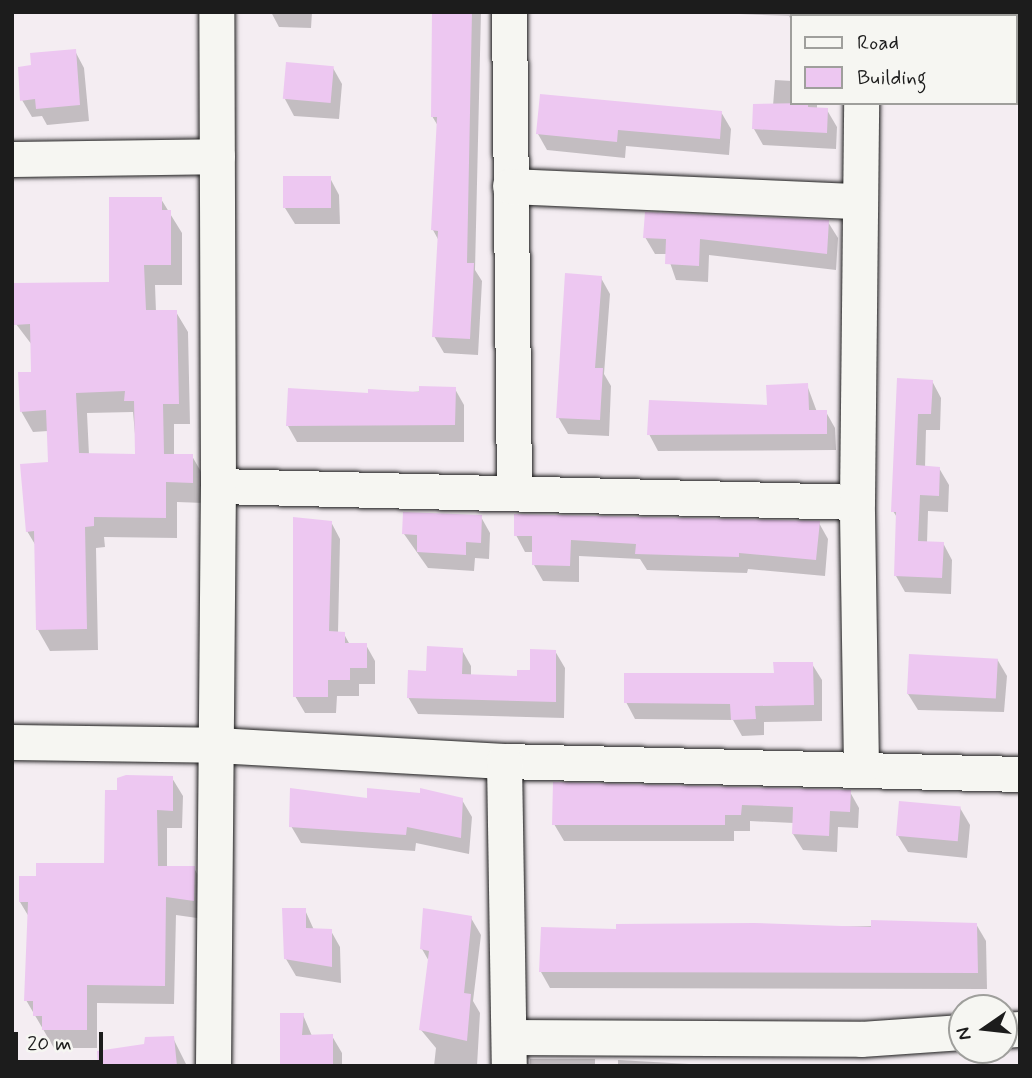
<!DOCTYPE html>
<html>
<head>
<meta charset="utf-8">
<style>
	body { margin:0 }
	#map { position:relative; width:1032px; height:1078px; overflow:hidden; background:#f4edf2; font-family:Mynerve,sans-serif }
	div>[style] { position:absolute }
	.shadow>* { inset:0; background:#0003; transform-origin:0 0 }
	.building>* { inset:0; background:#edc7f1; transform-origin:0 0 }
	.roads { filter:drop-shadow(0 0 2px #1c1c1c) drop-shadow(0 0 2px #1c1c1c) }
	.street>* { height:35px; margin:-17.5px; padding:0 17.5px; transform-origin:17.5px; border-radius:17.5px; background:#f6f6f2 }
	span { translate:-50% -50%; white-space:nowrap; text-align:center; line-height:1.15; -webkit-text-stroke:5px #f6f6f2; paint-order:stroke }
	.frame { position:absolute; inset:0; border:14px solid #1c1c1c; pointer-events:none }
	.legend { position:absolute; left:790px; top:14px; width:228px; height:91px; box-sizing:border-box; background:#f6f6f2; border:2px solid #9f9f9c; margin:0; padding:9px 12px; list-style:none; font-size:21px; color:#1c1c1c }
	.legend li { display:flex; align-items:center; gap:14px; height:35px }
	.legend b { width:35px; border:2px solid #9f9f9c }
	.north { position:absolute; left:948px; top:994px; width:70px; height:70px; box-sizing:border-box; background:#f6f6f2; border:2px solid #9f9f9c; border-radius:50%; rotate:256deg; font-size:19px; font-weight:700; line-height:28px; text-align:center; color:#1c1c1c }
	.north::after { content:''; display:block; margin:auto; width:24px; height:32px; background:#1c1c1c; clip-path:polygon(50% 0,100% 100%,50% 72%,0 100%) }
	.scale { position:absolute; left:14px; top:1032px; width:89px; height:32px; box-sizing:border-box; border:4px solid #1c1c1c; border-top:0; padding-left:9px; font-size:21px; line-height:24px; white-space:nowrap; color:#1c1c1c; -webkit-text-stroke:5px #f6f6f2; paint-order:stroke }
</style>
</head>
<body>
<div id="map">
	<div class="shadow">
		<div style="clip-path:polygon(271px 12px,312px 12px,311px 28px,279px 27px)"></div>
		<div style="clip-path:polygon(435px 12px,481px 12px,475px 270px,482px 281px,478px 355px,444px 353px,434px 336px,439px 241px,433px 230px,438px 126px,432px 116px)"></div>
		<div style="clip-path:polygon(688px 12px,833px 12px,792px 16px,792px 22px,789px 16px)"></div>
		<div style="clip-path:polygon(75px 51px,84px 68px,89px 121px,47px 125px,42px 116px,32px 117px,22px 100px,33px 67px)"></div>
		<div style="clip-path:polygon(333px 68px,342px 84px,339px 119px,294px 116px,285px 99px)"></div>
		<div style="clip-path:polygon(775px 80px,792px 81px,792px 103px,817px 103px,817px 110px,827px 110px,837px 127px,836px 149px,763px 145px,754px 129px,773px 106px)"></div>
		<div style="clip-path:polygon(721px 112px,731px 129px,729px 155px,626px 146px,625px 158px,547px 150px,538px 134px)"></div>
		<div style="clip-path:polygon(330px 178px,339px 195px,340px 224px,295px 224px,285px 208px)"></div>
		<div style="clip-path:polygon(evenodd,161px 199px,182px 233px,182px 285px,155px 285px,156px 312px,176px 312px,188px 332px,190px 424px,174px 424px,174px 456px,192px 456px,204px 477px,204px 503px,177px 502px,177px 538px,104px 537px,105px 547px,96px 548px,98px 650px,50px 651px,38px 630px,36px 546px,27px 531px,50px 463px,48px 431px,33px 432px,21px 411px,33px 373px,32px 345px,16px 324px,111px 283px,161px 199px,133px 412px,137px 456px,89px 455px,87px 413px,133px 412px)"></div>
		<div style="clip-path:polygon(828px 222px,838px 238px,836px 270px,709px 255px,708px 282px,676px 280px,667px 254px,655px 254px,645px 237px)"></div>
		<div style="clip-path:polygon(601px 278px,610px 294px,604px 374px,611px 386px,609px 436px,568px 434px,558px 417px)"></div>
		<div style="clip-path:polygon(898px 380px,932px 381px,941px 398px,940px 430px,926px 430px,925px 468px,939px 468px,949px 485px,948px 512px,928px 511px,927px 543px,943px 543px,952px 560px,951px 594px,905px 592px,896px 576px,898px 519px,893px 511px)"></div>
		<div style="clip-path:polygon(807px 385px,817px 412px,826px 412px,835px 428px,836px 450px,658px 451px,649px 434px,768px 407px)"></div>
		<div style="clip-path:polygon(455px 389px,464px 405px,464px 442px,297px 442px,288px 426px,370px 395px)"></div>
		<div style="clip-path:polygon(481px 517px,490px 533px,489px 559px,475px 558px,474px 571px,428px 568px,404px 534px)"></div>
		<div style="clip-path:polygon(331px 522px,340px 539px,338px 633px,344px 634px,350px 645px,366px 645px,375px 661px,375px 684px,359px 684px,359px 696px,337px 696px,336px 713px,305px 713px,295px 696px)"></div>
		<div style="clip-path:polygon(819px 523px,828px 539px,825px 576px,748px 569px,747px 573px,647px 570px,640px 559px,579px 556px,579px 582px,543px 581px,534px 565px,534px 552px,525px 552px,516px 535px)"></div>
		<div style="clip-path:polygon(462px 650px,471px 666px,471px 676px,519px 678px,555px 651px,565px 668px,564px 718px,418px 714px,408px 697px,427px 673px)"></div>
		<div style="clip-path:polygon(997px 659px,1007px 676px,1004px 712px,918px 710px,908px 694px)"></div>
		<div style="clip-path:polygon(812px 664px,822px 680px,822px 721px,764px 722px,764px 735px,742px 736px,733px 720px,635px 719px,626px 702px,775px 675px)"></div>
		<div style="clip-path:polygon(172px 778px,183px 796px,182px 828px,167px 828px,167px 868px,194px 868px,204px 886px,204px 919px,176px 915px,174px 1004px,97px 1003px,97px 1048px,54px 1048px,26px 1000px,29px 917px,20px 902px,38px 878px,106px 865px,119px 792px)"></div>
		<div style="clip-path:polygon(850px 792px,859px 808px,858px 828px,838px 827px,837px 852px,803px 850px,793px 834px,794px 823px,750px 821px,750px 831px,734px 831px,734px 841px,564px 841px,554px 824px)"></div>
		<div style="clip-path:polygon(369px 800px,462px 800px,472px 817px,469px 854px,416px 843px,415px 851px,301px 843px,291px 826px)"></div>
		<div style="clip-path:polygon(960px 808px,970px 825px,967px 858px,908px 852px,898px 836px)"></div>
		<div style="clip-path:polygon(305px 910px,314px 930px,331px 931px,340px 947px,341px 983px,296px 976px,286px 959px)"></div>
		<div style="clip-path:polygon(471px 918px,481px 935px,473px 1001px,480px 1013px,477px 1066px,434px 1066px,436px 1048px,421px 1030px,430px 963px,422px 949px)"></div>
		<div style="clip-path:polygon(976px 924px,986px 941px,987px 989px,550px 988px,541px 972px,618px 931px)"></div>
		<div style="clip-path:polygon(303px 1015px,312px 1036px,332px 1036px,342px 1053px,342px 1066px,282px 1066px)"></div>
		<div style="clip-path:polygon(173px 1038px,187px 1066px,105px 1066px,146px 1046px)"></div>
		<div style="left:530px;top:1059px;width:65px;height:7px"></div>
		<div style="clip-path:polygon(618px 1060px,725px 1066px,618px 1066px)"></div>
	</div>
	<div class="building">
		<div style="clip-path:polygon(432px 12px,472px 12px,467px 263px,474px 263px,470px 339px,432px 337px,438px 231px,431px 230px,437px 117px,431px 117px)"></div>
		<div style="clip-path:polygon(76px 49px,80px 105px,36px 109px,35px 99px,20px 101px,18px 67px,31px 65px,30px 53px)"></div>
		<div style="left:286px;top:62px;width:48px;height:37px;rotate:5deg"></div>
		<div style="clip-path:polygon(540px 94px,722px 111px,720px 139px,618px 130px,617px 142px,536px 134px)"></div>
		<div style="clip-path:polygon(808px 103px,808px 107px,828px 108px,827px 133px,752px 129px,753px 104px)"></div>
		<div style="left:331px;top:176px;width:32px;height:48px;rotate:90deg"></div>
		<div style="clip-path:polygon(evenodd,109px 197px,162px 197px,162px 210px,171px 210px,171px 265px,144px 265px,146px 310px,177px 310px,179px 404px,163px 404px,164px 454px,193px 454px,193px 483px,166px 482px,166px 518px,94px 517px,94px 526px,85px 527px,87px 629px,36px 630px,34px 531px,26px 532px,20px 464px,48px 462px,46px 410px,20px 412px,18px 372px,31px 372px,30px 324px,14px 325px,13px 283px,109px 282px,109px 197px,125px 391px,124px 401px,134px 401px,135px 454px,79px 453px,76px 393px,125px 391px)"></div>
		<div style="clip-path:polygon(645px 212px,829px 220px,827px 254px,700px 239px,699px 266px,665px 264px,666px 239px,643px 238px)"></div>
		<div style="clip-path:polygon(565px 273px,602px 276px,595px 368px,603px 368px,600px 420px,556px 418px)"></div>
		<div style="clip-path:polygon(897px 378px,933px 380px,931px 414px,918px 414px,916px 465px,940px 467px,939px 496px,920px 495px,918px 541px,944px 542px,942px 578px,894px 576px,896px 512px,891px 512px)"></div>
		<div style="clip-path:polygon(808px 383px,809px 410px,827px 410px,827px 434px,647px 435px,649px 400px,767px 405px,766px 385px)"></div>
		<div style="clip-path:polygon(419px 386px,456px 387px,455px 425px,286px 426px,288px 388px,368px 393px,368px 389px,419px 392px)"></div>
		<div style="clip-path:polygon(403px 512px,482px 515px,481px 543px,466px 542px,466px 555px,417px 552px,417px 535px,402px 534px)"></div>
		<div style="clip-path:polygon(514px 514px,820px 521px,816px 560px,739px 553px,739px 557px,635px 554px,636px 544px,571px 540px,570px 566px,532px 565px,532px 536px,514px 536px)"></div>
		<div style="clip-path:polygon(293px 517px,332px 521px,329px 631px,345px 632px,345px 643px,367px 643px,367px 668px,350px 668px,350px 680px,328px 680px,328px 697px,293px 697px)"></div>
		<div style="clip-path:polygon(427px 646px,463px 648px,462px 674px,517px 676px,517px 670px,530px 670px,530px 649px,556px 650px,556px 702px,407px 698px,408px 670px,426px 671px)"></div>
		<div style="left:909px;top:654px;width:89px;height:40px;rotate:3deg"></div>
		<div style="clip-path:polygon(773px 662px,813px 662px,814px 705px,755px 706px,756px 719px,731px 720px,730px 704px,624px 703px,624px 673px,774px 673px)"></div>
		<div style="clip-path:polygon(126px 775px,173px 776px,173px 811px,157px 810px,158px 866px,195px 866px,194px 901px,166px 897px,165px 986px,87px 985px,87px 1030px,42px 1030px,42px 1016px,33px 1016px,33px 1001px,24px 1001px,28px 902px,19px 902px,19px 876px,36px 876px,36px 863px,104px 863px,105px 790px,117px 790px,117px 778px)"></div>
		<div style="clip-path:polygon(553px 782px,851px 790px,850px 812px,830px 811px,829px 836px,792px 834px,793px 807px,742px 805px,741px 815px,725px 815px,725px 825px,552px 825px)"></div>
		<div style="clip-path:polygon(290px 788px,367px 798px,367px 788px,420px 793px,420px 788px,463px 798px,461px 838px,407px 827px,406px 835px,289px 827px)"></div>
		<div style="left:899px;top:801px;width:62px;height:35px;rotate:5deg"></div>
		<div style="clip-path:polygon(282px 908px,306px 908px,306px 928px,332px 929px,332px 967px,284px 959px)"></div>
		<div style="clip-path:polygon(423px 908px,472px 916px,464px 993px,471px 994px,467px 1041px,419px 1030px,429px 951px,420px 949px)"></div>
		<div style="clip-path:polygon(871px 920px,977px 923px,978px 973px,539px 972px,541px 927px,616px 929px,616px 924px,754px 923px,871px 927px)"></div>
		<div style="clip-path:polygon(280px 1013px,304px 1013px,302px 1035px,333px 1034px,333px 1066px,280px 1066px)"></div>
		<div style="clip-path:polygon(174px 1036px,177px 1066px,98px 1066px,97px 1051px,144px 1044px,145px 1037px)"></div>
	</div>
	<div class="roads">
		<div class="street">
			<div style="left:509px;top:12px;width:481px;rotate:89.4deg"></div>
			<div style="left:864px;top:16px;width:4px;rotate:-90deg"></div>
			<div style="left:12px;top:159px;width:205px;rotate:-0.8deg"></div>
			<div style="left:510px;top:186px;width:349px;rotate:2.5deg"></div>
			<div style="left:218px;top:486px;width:639px;rotate:1.43deg"></div>
			<div style="left:12px;top:742px;width:204px;rotate:0.8deg"></div>
			<div style="left:216px;top:745px;width:288px;rotate:3.2deg"></div>
			<div style="left:504px;top:761px;width:516px;rotate:1.44deg"></div>
			<div style="left:504px;top:761px;width:305px;rotate:89.1deg"></div>
			<div style="left:861px;top:767px;width:265px;rotate:-90.9deg"></div>
			<div style="left:857px;top:502px;width:399px;rotate:-89.4deg"></div>
			<div style="left:1004px;top:1030px;width:16px;rotate:-4deg"></div>
			<div style="left:509px;top:1037px;width:352px;rotate:0.3deg"></div>
			<div style="left:861px;top:1039px;width:101px;rotate:-4deg"></div>
			<div style="left:213px;top:1066px;width:580px;rotate:-89.51deg"></div>
			<div style="left:218px;top:486px;width:474px;rotate:-90.2deg"></div>
		</div>
	</div>
	<div class="frame"></div>
	<ul class="legend">
	<li><b style="height:9px;background:#f6f6f2"></b>Road</li>
	<li><b style="height:19px;background:#edc7f1"></b>Building</li>
	</ul>
	<div class="north">N</div>
	<div class="scale">20 m</div>
</div>
</body>
</html>
